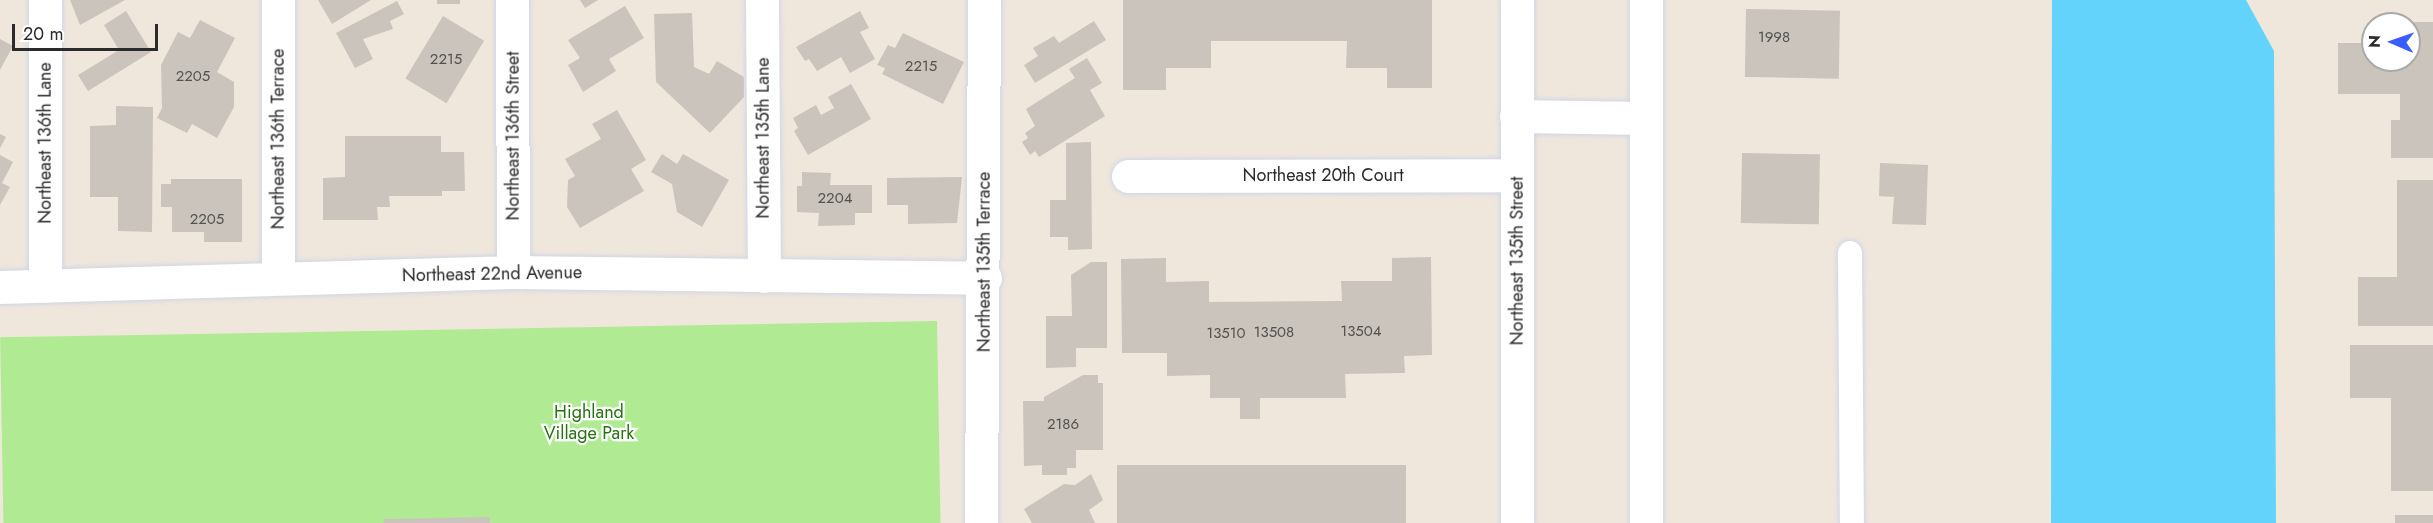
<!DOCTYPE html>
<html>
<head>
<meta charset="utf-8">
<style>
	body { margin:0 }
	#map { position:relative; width:2433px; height:523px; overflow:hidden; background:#efe7dc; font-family:Jost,sans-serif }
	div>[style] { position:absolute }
	.green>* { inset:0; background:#b0eb93; transform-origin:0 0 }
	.water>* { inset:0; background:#64d3fc }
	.building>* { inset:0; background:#cac4bc; transform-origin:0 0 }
	.roads { filter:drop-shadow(0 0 2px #d1d5e6) drop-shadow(0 0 2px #d1d5e6) }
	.lane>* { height:24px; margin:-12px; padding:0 12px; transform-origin:12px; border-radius:12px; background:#fff }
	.street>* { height:33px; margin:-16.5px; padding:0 16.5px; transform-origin:16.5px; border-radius:16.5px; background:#fff }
	.secondary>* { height:33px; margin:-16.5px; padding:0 16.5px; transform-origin:16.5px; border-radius:16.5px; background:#fff }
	span { translate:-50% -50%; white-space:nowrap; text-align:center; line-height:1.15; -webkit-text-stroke:4.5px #fff; paint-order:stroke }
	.number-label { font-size:15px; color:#53514f }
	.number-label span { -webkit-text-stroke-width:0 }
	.street-label { font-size:18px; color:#2b2b2b }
	.park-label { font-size:18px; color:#267112 }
	.north { position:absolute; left:2361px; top:12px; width:60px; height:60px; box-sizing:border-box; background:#fff; border:2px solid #aaa; border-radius:50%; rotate:272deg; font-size:16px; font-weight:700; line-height:24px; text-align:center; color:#2b2b2b }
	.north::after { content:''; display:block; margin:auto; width:21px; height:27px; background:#395dff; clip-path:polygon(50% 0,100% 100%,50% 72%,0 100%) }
	.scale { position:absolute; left:12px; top:24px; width:146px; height:27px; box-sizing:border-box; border:3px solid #2b2b2b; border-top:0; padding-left:8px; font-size:18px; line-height:21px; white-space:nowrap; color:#2b2b2b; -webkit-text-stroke:4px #fff; paint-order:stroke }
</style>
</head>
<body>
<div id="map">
	<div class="green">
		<div style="left:937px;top:321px;width:202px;height:937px;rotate:89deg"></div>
	</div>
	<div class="water">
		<div style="clip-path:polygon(2052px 0,2246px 0,2274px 51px,2276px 523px,2051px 523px)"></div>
	</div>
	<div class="building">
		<div style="clip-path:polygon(70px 0,125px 0,80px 25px)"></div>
		<div style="clip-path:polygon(318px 0,371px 0,332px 24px)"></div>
		<div style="left:437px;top:0;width:23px;height:4px"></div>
		<div style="clip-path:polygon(580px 0,598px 0,585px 8px)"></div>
		<div style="clip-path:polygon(1123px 0,1432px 0,1432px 88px,1387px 88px,1387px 68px,1346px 68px,1347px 41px,1211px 41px,1211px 68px,1166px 68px,1166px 90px,1123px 90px)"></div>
		<div style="clip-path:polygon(397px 1px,404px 14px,390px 21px,393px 29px,363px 39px,373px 59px,355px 68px,336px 33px)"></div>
		<div style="clip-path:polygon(625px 6px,644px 38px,609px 59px,616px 71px,583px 92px,568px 65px,580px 58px,568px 40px)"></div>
		<div style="left:1746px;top:9px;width:94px;height:68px;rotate:1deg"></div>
		<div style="clip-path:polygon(126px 11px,151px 52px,88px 91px,78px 75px,119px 50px,104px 25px)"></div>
		<div style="clip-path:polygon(860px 11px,869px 28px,860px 32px,875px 59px,850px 73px,841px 57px,817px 71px,809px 59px,805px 61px,796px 47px)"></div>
		<div style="clip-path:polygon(692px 13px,694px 67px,709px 74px,717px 61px,744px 77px,744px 97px,710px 133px,656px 82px,654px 14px)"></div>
		<div style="left:443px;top:16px;width:48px;height:73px;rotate:31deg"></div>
		<div style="clip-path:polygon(200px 20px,235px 38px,217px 72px,234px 82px,234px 107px,217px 138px,192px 124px,187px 133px,157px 118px,162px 108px,161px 65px,178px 32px,190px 38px)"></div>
		<div style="clip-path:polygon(1094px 21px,1106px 40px,1035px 83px,1024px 65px,1038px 56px,1033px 48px,1054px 36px,1059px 43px)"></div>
		<div style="clip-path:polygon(2392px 22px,2433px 22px,2433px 158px,2391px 158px,2391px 120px,2400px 120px,2400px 94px,2338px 94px,2338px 43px,2373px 43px,2373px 60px,2409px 60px,2409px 24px)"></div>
		<div style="clip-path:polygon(903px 33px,964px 62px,943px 104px,882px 74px,885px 68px,877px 65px,888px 45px,895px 48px)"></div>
		<div style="clip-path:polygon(0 39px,13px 46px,0 70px)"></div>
		<div style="clip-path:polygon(1087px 58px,1102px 83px,1090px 90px,1105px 116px,1039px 157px,1035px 151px,1030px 155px,1022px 142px,1028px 138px,1025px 133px,1035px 126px,1026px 109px,1075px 78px,1069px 69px)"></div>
		<div style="clip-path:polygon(851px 84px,871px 119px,808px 155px,794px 131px,798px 128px,793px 118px,816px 105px,821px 115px,834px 108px,828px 97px)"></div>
		<div style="clip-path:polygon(116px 106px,153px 107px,152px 232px,118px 231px,118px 197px,90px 197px,90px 126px,116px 125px)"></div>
		<div style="clip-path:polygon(617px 110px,646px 160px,631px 169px,644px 191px,580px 228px,567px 207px,568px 180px,575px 176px,565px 159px,601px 139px,592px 124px)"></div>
		<div style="clip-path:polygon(0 134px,6px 137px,0 148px)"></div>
		<div style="clip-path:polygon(345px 136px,441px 136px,441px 152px,464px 152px,465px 191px,442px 191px,442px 196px,389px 196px,390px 207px,377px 207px,378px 220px,323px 220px,323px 178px,345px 177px)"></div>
		<div style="clip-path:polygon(1091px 142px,1092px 249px,1068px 250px,1068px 237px,1050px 237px,1050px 200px,1066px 200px,1066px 143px)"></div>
		<div style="left:1742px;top:153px;width:78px;height:70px;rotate:1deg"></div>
		<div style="clip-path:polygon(662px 154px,677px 164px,683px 154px,729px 180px,702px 227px,677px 212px,672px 184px,651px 172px)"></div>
		<div style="clip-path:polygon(0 155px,13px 162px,2px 183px,10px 187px,0 205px)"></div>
		<div style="clip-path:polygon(1880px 163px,1928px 165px,1926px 225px,1892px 224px,1894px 197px,1879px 196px)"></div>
		<div style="clip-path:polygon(802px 172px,831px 173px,830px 185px,872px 185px,872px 213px,855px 213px,855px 225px,818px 226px,819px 213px,797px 212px,797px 186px,802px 186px)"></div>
		<div style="clip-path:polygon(962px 177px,957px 223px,908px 224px,908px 205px,887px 205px,887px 178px)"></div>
		<div style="clip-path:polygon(171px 179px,242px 179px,242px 242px,204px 242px,204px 232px,172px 232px,172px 207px,161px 207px,161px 184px,171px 184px)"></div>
		<div style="clip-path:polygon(2397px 180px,2433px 180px,2433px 326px,2358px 326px,2358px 277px,2397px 277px)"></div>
		<div style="clip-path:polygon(1431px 257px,1432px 355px,1404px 356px,1405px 373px,1345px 374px,1346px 398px,1260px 398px,1260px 419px,1240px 419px,1240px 398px,1210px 398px,1210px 375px,1167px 376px,1167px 353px,1122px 353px,1121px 259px,1166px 258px,1166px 282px,1209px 281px,1209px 302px,1342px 301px,1341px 281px,1392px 281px,1392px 258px)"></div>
		<div style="clip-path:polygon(1091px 262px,1107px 262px,1107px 348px,1076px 348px,1076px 367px,1046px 368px,1046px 316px,1072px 316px,1071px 275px)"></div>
		<div style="clip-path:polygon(2350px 345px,2433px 345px,2433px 491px,2391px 491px,2391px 398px,2350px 398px)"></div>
		<div style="clip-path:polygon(1083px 375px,1098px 375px,1098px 383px,1103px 383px,1103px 450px,1076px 450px,1076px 468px,1067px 468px,1067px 475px,1042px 475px,1042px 465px,1024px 466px,1023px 401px,1044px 401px,1044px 397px)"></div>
		<div style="left:1117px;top:465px;width:289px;height:58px"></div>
		<div style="clip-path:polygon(1091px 474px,1103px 500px,1089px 510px,1095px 523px,1032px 523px,1024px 509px,1064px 484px,1075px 485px)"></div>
		<div style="left:2433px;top:515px;width:8px;height:38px;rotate:90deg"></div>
		<div style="clip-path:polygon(490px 517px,490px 523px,384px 523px,383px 519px)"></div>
	</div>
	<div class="roads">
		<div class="lane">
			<div style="left:1850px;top:253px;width:270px;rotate:89.6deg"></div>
		</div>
		<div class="street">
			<div style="left:45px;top:0;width:286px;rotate:90deg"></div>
			<div style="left:512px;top:0;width:272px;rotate:89.8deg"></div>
			<div style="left:762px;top:0;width:276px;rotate:89.6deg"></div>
			<div style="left:1128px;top:176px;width:389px;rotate:-0.1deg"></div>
			<div style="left:278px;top:278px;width:278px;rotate:-90deg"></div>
			<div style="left:0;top:287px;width:513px;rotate:-1.67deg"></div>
			<div style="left:513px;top:272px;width:472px;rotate:0.7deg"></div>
			<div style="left:981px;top:523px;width:523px;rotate:-89.67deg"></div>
		</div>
		<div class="secondary">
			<div style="left:1646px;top:0;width:523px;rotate:90deg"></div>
			<div style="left:1516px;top:116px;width:130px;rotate:0.9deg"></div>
			<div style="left:1517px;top:523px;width:523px;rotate:-90deg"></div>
		</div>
	</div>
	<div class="number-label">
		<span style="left:1774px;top:38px">1998</span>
		<span style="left:446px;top:60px">2215</span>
		<span style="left:921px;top:67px">2215</span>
		<span style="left:193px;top:77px">2205</span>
		<span style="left:835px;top:199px">2204</span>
		<span style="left:207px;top:220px">2205</span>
		<span style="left:1361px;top:332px">13504</span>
		<span style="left:1274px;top:333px">13508</span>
		<span style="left:1226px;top:334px">13510</span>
		<span style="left:1063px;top:425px">2186</span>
	</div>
	<div class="street-label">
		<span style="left:513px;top:136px;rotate:-90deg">Northeast 136th Street</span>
		<span style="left:763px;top:138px;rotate:-90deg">Northeast 135th Lane</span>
		<span style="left:278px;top:139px;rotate:-90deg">Northeast 136th Terrace</span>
		<span style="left:45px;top:143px;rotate:-90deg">Northeast 136th Lane</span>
		<span style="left:1323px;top:175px">Northeast 20th Court</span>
		<span style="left:1517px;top:261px;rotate:-90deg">Northeast 135th Street</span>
		<span style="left:984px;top:262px;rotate:-90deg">Northeast 135th Terrace</span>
		<span style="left:492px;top:274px;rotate:-1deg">Northeast 22nd Avenue</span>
	</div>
	<div class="park-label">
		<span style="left:589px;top:423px">Highland<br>Village Park</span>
	</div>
	<div class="north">N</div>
	<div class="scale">20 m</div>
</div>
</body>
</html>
